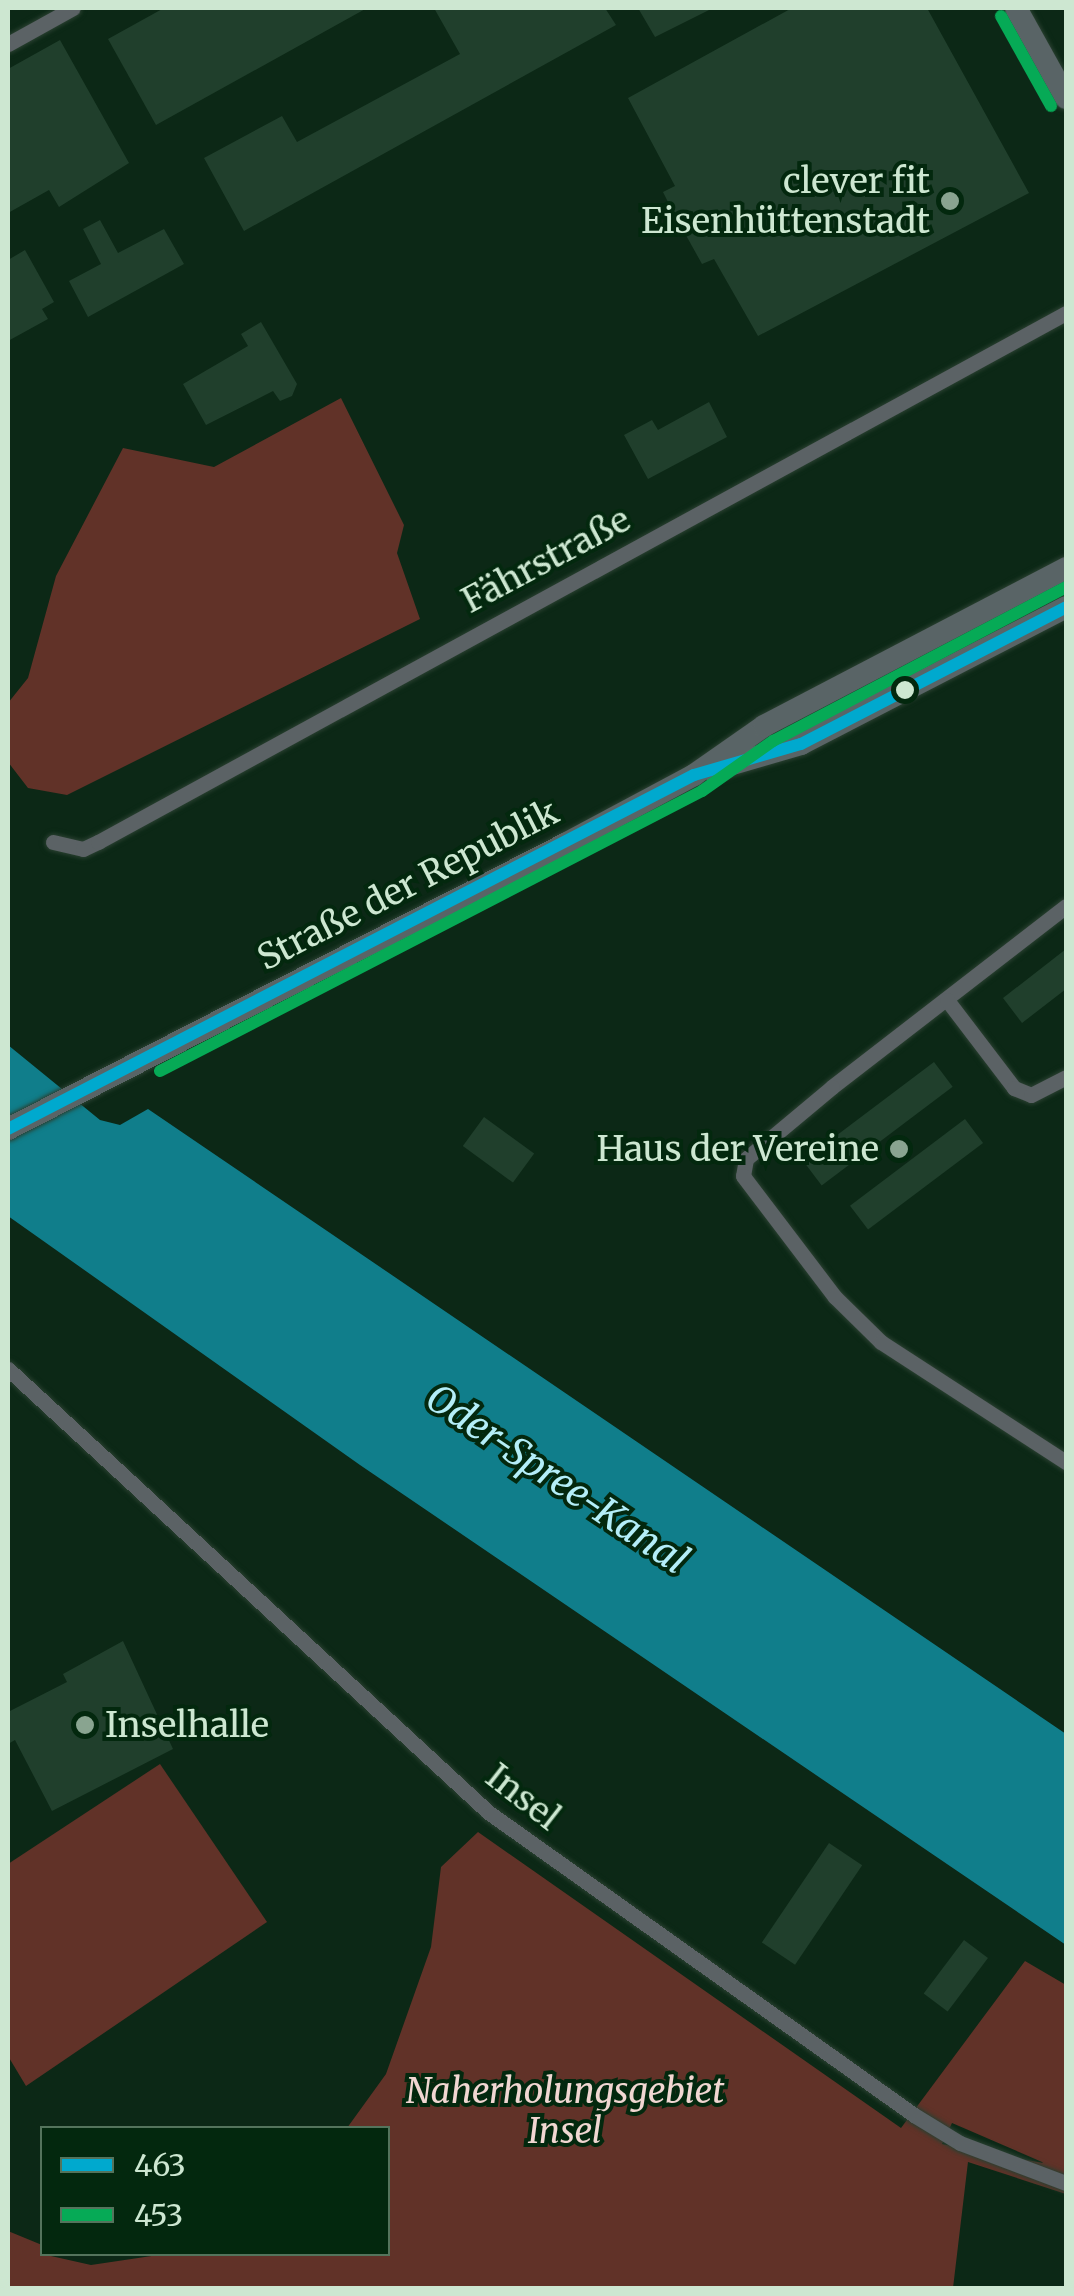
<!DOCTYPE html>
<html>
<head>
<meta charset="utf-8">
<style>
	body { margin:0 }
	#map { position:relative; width:1074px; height:2296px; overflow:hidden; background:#0c2816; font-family:Merriweather,serif }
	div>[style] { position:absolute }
	.green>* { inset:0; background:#613228 }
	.water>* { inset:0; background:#107e8b }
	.building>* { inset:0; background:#203f2c; transform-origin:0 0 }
	.roads { filter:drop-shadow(0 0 2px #2a4031) drop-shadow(0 0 2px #2a4031) }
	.street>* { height:15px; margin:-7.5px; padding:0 7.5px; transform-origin:7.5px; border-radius:7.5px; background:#5b6265 }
	.secondary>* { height:22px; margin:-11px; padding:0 11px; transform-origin:11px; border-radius:11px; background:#596466 }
	.bus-1>* { height:12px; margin:-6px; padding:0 6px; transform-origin:6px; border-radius:6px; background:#00a9ce }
	.bus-2>* { height:12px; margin:-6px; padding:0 6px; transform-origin:6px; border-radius:6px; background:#06aa56 }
	.dots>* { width:28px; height:28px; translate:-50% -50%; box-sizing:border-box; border:5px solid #03280e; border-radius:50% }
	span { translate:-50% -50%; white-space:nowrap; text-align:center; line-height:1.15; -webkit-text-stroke:8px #03280e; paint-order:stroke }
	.poi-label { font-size:35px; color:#cde7d1 }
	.right { translate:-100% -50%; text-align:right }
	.left { translate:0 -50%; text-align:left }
	.street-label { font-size:35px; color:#cde7d1 }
	.park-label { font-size:35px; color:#f1d7d2; font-style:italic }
	.water-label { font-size:38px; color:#b4eef8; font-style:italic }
	.frame { position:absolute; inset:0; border:10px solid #cde7d1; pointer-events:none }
	.legend { position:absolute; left:40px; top:2126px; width:350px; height:130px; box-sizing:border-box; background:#03280e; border:2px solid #54745c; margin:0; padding:12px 18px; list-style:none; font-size:30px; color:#cde7d1 }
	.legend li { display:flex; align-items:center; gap:20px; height:50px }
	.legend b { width:50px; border:2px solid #54745c }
</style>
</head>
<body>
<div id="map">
	<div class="green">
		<div style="clip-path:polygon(341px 398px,404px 525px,397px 553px,420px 619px,67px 795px,28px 788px,8px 762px,8px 703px,28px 678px,56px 576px,123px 448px,214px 467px)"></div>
		<div style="clip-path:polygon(160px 1764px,267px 1922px,26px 2086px,8px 2056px,8px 1864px)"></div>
		<div style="clip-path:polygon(evenodd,478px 1832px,901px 2128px,1025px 1961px,1066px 1985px,1066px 2194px,968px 2162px,953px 2288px,8px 2288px,8px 2231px,42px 2245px,42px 2254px,91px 2265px,165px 2254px,388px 2254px,388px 2128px,347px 2128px,386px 2074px,431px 1947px,441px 1867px,478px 1832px,952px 2123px,1042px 2162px,1043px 2163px,942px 2144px,952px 2123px)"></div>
	</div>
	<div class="water">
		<div style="clip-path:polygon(8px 1045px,100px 1120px,120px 1125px,148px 1109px,1066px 1734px,1066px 1945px,360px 1465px,8px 1216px)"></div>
	</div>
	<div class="building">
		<div style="clip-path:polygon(164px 8px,367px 8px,156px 125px,108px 39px)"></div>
		<div style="clip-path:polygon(434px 8px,605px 8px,616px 25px,244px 231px,204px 158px,282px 116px,297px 142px,460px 54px)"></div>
		<div style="clip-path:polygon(638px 8px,713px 8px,655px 37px)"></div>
		<div style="clip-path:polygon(792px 8px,927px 8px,1029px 193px,758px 336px,714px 259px,702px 264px,673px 212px,663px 192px,675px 186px,628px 98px)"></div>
		<div style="clip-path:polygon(60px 40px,129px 163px,59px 207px,49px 190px,8px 213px,8px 69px)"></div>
		<div style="clip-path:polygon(100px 220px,118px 253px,164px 229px,184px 264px,88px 317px,69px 281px,101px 264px,83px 229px)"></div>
		<div style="clip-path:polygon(25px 250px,54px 302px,42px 309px,48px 319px,8px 341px,8px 260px)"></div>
		<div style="clip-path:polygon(261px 322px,297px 384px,292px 396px,280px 401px,273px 391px,206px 425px,183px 384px,248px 346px,241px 334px)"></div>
		<div style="clip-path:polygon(709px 402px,727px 437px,648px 479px,624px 435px,652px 420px,658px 430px)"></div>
		<div style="clip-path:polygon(1066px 949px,1066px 989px,1022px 1023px,1003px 998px)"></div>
		<div style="left:934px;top:1062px;width:31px;height:164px;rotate:53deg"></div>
		<div style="left:484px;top:1117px;width:62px;height:36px;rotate:36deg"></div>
		<div style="left:965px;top:1119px;width:30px;height:144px;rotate:53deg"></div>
		<div style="clip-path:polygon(123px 1641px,173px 1749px,52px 1811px,15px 1740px,8px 1744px,8px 1712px,67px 1682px,63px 1674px)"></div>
		<div style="left:829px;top:1843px;width:40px;height:120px;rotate:34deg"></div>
		<div style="left:964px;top:1940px;width:30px;height:67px;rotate:37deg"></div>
	</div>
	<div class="roads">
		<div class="street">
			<div style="left:8px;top:44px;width:74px;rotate:-29deg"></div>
			<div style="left:53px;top:842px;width:31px;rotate:13deg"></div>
			<div style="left:83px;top:849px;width:17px;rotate:-25deg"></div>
			<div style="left:98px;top:842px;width:1103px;rotate:-28.66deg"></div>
			<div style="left:1066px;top:906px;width:296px;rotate:142.3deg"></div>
			<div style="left:832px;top:1087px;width:112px;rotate:140.1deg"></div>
			<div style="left:746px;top:1159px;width:17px;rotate:100deg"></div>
			<div style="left:743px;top:1176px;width:152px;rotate:52.8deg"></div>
			<div style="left:835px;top:1297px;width:64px;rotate:44.4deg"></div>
			<div style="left:881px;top:1342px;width:221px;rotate:33deg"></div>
			<div style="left:947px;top:1000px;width:111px;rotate:52.7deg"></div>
			<div style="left:1014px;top:1088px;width:18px;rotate:22deg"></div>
			<div style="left:1031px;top:1095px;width:39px;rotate:-27deg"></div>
			<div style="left:8px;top:1369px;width:653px;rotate:42.7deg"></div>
			<div style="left:488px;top:1812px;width:523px;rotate:35.42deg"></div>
			<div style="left:914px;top:2115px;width:54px;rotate:31.3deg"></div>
			<div style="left:960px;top:2143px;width:113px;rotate:20.7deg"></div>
		</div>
		<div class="secondary">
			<div style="left:1016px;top:8px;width:103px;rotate:60.9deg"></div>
			<div style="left:712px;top:770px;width:93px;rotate:-16.3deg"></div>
			<div style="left:801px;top:744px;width:298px;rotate:-27.3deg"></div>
			<div style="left:8px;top:1129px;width:626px;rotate:-27.1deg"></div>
			<div style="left:565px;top:844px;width:146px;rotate:-28.1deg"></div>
			<div style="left:694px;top:775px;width:85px;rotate:-35deg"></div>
			<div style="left:764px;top:726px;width:341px;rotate:-27.6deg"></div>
		</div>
	</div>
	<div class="bus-1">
		<div style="left:8px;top:1129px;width:772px;rotate:-27.3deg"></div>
		<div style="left:694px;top:775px;width:111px;rotate:-16.2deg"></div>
		<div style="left:801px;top:744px;width:298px;rotate:-27.3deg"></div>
	</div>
	<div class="bus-2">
		<div style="left:1001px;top:16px;width:103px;rotate:60.9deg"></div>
		<div style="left:160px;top:1071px;width:610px;rotate:-27.32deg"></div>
		<div style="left:702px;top:791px;width:87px;rotate:-35.2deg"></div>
		<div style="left:773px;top:741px;width:331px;rotate:-27.7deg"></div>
	</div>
	<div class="dots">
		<div style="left:950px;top:201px;background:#89a490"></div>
		<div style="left:905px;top:690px;background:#cde7d1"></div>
		<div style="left:899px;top:1149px;background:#89a490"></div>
		<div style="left:85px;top:1725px;background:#89a490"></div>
	</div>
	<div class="poi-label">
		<span class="right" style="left:930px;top:201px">clever fit<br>Eisenhüttenstadt</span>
		<span class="right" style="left:879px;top:1149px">Haus der Vereine</span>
		<span class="left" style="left:105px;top:1725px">Inselhalle</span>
	</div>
	<div class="street-label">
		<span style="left:546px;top:560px;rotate:-28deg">Fährstraße</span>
		<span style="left:408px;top:885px;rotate:-27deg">Straße der Republik</span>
		<span style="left:523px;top:1797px;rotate:38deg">Insel</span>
	</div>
	<div class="park-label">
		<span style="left:565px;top:2111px">Naherholungsgebiet<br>Insel</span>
	</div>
	<div class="water-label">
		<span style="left:557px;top:1479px;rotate:34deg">Oder-Spree-Kanal</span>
	</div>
	<div class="frame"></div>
	<ul class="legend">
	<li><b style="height:12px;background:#00a9ce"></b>463</li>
	<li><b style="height:12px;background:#06aa56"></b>453</li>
	</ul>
</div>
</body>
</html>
